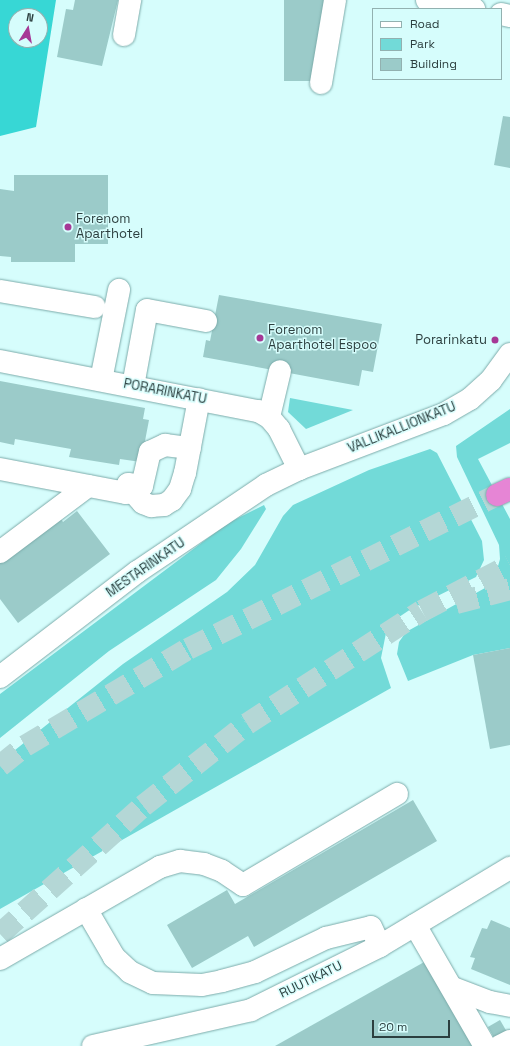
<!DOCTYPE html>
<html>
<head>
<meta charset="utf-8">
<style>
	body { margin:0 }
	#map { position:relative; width:510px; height:1046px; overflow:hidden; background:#d6fdfc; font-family:"Space Grotesk",sans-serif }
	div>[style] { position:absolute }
	.green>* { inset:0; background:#72dad8 }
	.forest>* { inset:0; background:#37d7d5 }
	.building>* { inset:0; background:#9bcbc9; transform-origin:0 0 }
	.highway-tunnel>* { height:22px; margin-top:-11px; transform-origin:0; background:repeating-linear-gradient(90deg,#b4d7d6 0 22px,transparent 0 33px) }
	.roads { filter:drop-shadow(0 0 1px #7cabaa) drop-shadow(0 0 1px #7cabaa) }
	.minor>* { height:22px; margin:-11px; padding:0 11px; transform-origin:11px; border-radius:11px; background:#fff }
	.highway>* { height:22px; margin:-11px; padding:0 11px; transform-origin:11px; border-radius:11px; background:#e685d5 }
	.dots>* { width:11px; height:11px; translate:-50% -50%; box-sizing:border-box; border:2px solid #d6fdfc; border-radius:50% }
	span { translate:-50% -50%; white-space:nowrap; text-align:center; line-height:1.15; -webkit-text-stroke:3px #d6fdfc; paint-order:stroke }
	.poi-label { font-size:13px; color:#2c3f3f }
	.left { translate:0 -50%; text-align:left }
	.right { translate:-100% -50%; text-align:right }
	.street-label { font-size:13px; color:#2c3f3f }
	.legend { position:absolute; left:372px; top:8px; width:130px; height:72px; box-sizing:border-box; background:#d6fdfc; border:1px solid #92b1b0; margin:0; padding:5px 7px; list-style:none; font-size:12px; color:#2c3f3f }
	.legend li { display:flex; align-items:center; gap:8px; height:20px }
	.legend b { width:20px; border:1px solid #92b1b0 }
	.north { position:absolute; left:8px; top:8px; width:40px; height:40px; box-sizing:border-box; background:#d6fdfc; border:1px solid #92b1b0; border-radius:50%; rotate:11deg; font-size:11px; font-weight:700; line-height:16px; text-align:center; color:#2c3f3f }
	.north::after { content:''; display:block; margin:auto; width:14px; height:18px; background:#a63896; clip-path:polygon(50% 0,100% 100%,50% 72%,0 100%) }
	.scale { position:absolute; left:372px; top:1020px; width:78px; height:18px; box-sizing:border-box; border:2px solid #2c3f3f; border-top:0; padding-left:5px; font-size:12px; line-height:14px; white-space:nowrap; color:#2c3f3f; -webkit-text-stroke:3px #d6fdfc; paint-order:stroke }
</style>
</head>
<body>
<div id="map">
	<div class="green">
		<div style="clip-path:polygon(290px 398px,353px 410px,306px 429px,288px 412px)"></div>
		<div style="clip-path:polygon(510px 409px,510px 443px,478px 459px,510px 519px,510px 648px,473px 655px,408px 681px,397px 654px,399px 642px,406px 632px,485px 588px,495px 577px,500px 559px,499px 545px,457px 457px,456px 446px)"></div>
		<div style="clip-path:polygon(430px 449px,437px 453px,482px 541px,484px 560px,476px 577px,411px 609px,393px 621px,386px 633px,381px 658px,391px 688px,0 909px,0 762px,123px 664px,227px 592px,255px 565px,283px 516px,293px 505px,369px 470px)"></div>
		<div style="clip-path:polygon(264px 505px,266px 509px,241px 549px,216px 580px,109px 651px,0 738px,0 694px,228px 523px)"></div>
	</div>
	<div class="forest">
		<div style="clip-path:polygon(evenodd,0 0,56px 0,36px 127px,0 136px,0 0,16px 16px,40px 16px,40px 40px,16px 40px,16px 16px)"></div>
	</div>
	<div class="building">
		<div style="clip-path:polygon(75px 0,118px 0,102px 66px,57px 57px,66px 9px,73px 10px)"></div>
		<div style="left:284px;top:0;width:42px;height:81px"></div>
		<div style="clip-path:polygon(503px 116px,510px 117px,510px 168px,494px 165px)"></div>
		<div style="clip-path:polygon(14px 175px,108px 175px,108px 244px,75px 244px,75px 262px,11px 262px,11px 257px,0 256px,0 189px,14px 191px)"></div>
		<div style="clip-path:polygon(219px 295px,382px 324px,373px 372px,362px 370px,359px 386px,203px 357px,206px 340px,210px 341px)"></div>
		<div style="clip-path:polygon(0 381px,145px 408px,143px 419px,149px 420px,141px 462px,120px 459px,119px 465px,69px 457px,71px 449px,15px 439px,14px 445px,0 442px)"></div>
		<div style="clip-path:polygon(77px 511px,110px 554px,18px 623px,0 599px,0 558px,58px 515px,63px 522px)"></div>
		<div style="clip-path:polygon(510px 648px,510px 745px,490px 749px,473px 655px)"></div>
		<div style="clip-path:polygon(413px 800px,437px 841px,254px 947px,248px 936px,192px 968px,167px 925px,227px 890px,235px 904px)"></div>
		<div style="clip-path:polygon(491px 920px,510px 928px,510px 985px,471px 969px,475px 958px,470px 957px,482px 928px,487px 929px)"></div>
		<div style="clip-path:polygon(426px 961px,474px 1046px,275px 1046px)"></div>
		<div style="left:500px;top:1020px;width:16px;height:14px;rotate:60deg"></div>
	</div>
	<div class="highway-tunnel">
		<div style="left:456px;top:603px;width:56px;rotate:-14.5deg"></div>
		<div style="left:0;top:766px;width:32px;rotate:-39deg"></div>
		<div style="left:25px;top:746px;width:190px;rotate:-30.8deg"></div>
		<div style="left:188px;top:649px;width:345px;rotate:-26.5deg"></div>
		<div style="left:0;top:934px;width:192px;rotate:-41.8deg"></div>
		<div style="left:143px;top:806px;width:132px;rotate:-38.3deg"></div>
		<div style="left:247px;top:724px;width:208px;rotate:-32.9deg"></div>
		<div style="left:422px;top:611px;width:99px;rotate:-27.6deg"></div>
	</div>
	<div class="roads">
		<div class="minor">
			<div style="left:427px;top:0;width:48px;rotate:10.8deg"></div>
			<div style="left:501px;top:14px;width:9px;rotate:13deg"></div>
			<div style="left:124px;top:35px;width:36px;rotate:-80deg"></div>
			<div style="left:321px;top:83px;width:84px;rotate:-80.4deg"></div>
			<div style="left:0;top:291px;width:96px;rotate:9.6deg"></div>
			<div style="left:0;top:361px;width:263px;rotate:11deg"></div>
			<div style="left:258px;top:411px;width:13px;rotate:29deg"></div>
			<div style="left:269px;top:417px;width:16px;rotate:50deg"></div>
			<div style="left:279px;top:429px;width:45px;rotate:63.4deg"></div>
			<div style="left:101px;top:380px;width:92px;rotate:-78.7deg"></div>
			<div style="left:133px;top:386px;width:77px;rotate:-79.6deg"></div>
			<div style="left:147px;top:310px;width:60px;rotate:10.6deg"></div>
			<div style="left:269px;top:417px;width:47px;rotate:-76.6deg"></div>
			<div style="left:0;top:469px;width:128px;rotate:10.8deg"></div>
			<div style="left:126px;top:493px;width:9px;rotate:-77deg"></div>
			<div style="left:128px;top:484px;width:14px;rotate:8deg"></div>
			<div style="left:142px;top:486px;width:35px;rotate:-77deg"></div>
			<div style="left:150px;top:452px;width:17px;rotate:-25deg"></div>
			<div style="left:165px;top:445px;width:25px;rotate:7deg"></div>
			<div style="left:134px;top:493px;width:13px;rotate:48deg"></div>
			<div style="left:143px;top:503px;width:9px;rotate:21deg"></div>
			<div style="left:151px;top:506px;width:13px;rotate:-4deg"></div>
			<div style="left:164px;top:505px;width:9px;rotate:-32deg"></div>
			<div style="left:172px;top:500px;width:14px;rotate:-54deg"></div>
			<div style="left:180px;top:489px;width:17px;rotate:-73deg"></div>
			<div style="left:185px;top:473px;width:75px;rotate:-79.3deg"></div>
			<div style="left:0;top:552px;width:110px;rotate:-36.9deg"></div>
			<div style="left:0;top:677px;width:173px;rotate:-37.5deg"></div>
			<div style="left:137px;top:572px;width:156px;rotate:-34deg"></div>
			<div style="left:266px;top:485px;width:37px;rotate:-26deg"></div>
			<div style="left:299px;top:469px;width:155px;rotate:-20.8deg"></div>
			<div style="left:444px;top:414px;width:30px;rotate:-30deg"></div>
			<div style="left:470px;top:399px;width:28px;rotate:-42deg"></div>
			<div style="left:491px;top:380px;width:32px;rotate:-54deg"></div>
			<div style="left:86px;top:909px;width:56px;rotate:59.7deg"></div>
			<div style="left:114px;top:957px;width:22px;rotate:43deg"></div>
			<div style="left:130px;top:972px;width:25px;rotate:26deg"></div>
			<div style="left:153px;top:983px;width:49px;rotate:2.3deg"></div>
			<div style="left:202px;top:985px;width:20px;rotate:-11deg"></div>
			<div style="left:222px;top:981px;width:34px;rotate:-15deg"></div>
			<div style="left:255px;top:972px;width:79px;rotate:-25.6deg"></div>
			<div style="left:326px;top:938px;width:46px;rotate:-13.7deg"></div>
			<div style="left:371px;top:927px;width:21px;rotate:65deg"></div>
			<div style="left:415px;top:925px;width:140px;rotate:60deg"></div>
			<div style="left:0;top:959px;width:185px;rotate:-29.9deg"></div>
			<div style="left:160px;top:867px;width:21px;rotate:-17deg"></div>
			<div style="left:180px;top:861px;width:24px;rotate:7deg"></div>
			<div style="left:204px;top:864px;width:19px;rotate:21deg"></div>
			<div style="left:222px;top:871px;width:25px;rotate:34deg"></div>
			<div style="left:243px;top:885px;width:179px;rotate:-30.6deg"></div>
			<div style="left:453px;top:988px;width:40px;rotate:21deg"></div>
			<div style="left:490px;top:1002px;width:20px;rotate:11deg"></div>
			<div style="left:93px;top:1046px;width:162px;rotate:-12.8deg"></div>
			<div style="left:251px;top:1010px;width:144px;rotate:-26.4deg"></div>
			<div style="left:380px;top:946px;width:152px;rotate:-31deg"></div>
			<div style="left:500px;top:1046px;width:11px;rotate:-27deg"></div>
		</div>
		<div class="highway">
			<div style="left:497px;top:495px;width:14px;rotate:-25deg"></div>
		</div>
	</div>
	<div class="dots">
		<div style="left:68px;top:227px;background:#a63896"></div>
		<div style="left:260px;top:338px;background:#a63896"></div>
		<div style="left:495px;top:340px;background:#a63896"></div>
	</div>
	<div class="poi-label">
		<span class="left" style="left:76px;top:227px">Forenom<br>Aparthotel</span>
		<span class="left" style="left:268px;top:338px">Forenom<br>Aparthotel Espoo</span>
		<span class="right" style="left:487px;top:340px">Porarinkatu</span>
	</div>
	<div class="street-label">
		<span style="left:165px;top:392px;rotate:11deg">PORARINKATU</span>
		<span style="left:402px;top:428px;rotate:-22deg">VALLIKALLIONKATU</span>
		<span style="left:146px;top:568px;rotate:-35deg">MESTARINKATU</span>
		<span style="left:311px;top:980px;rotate:-26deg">RUUTIKATU</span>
	</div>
	<ul class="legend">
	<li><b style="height:5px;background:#fff"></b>Road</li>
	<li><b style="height:11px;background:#72dad8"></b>Park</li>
	<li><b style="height:11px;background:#9bcbc9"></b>Building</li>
	</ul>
	<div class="north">N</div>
	<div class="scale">20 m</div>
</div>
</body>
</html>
